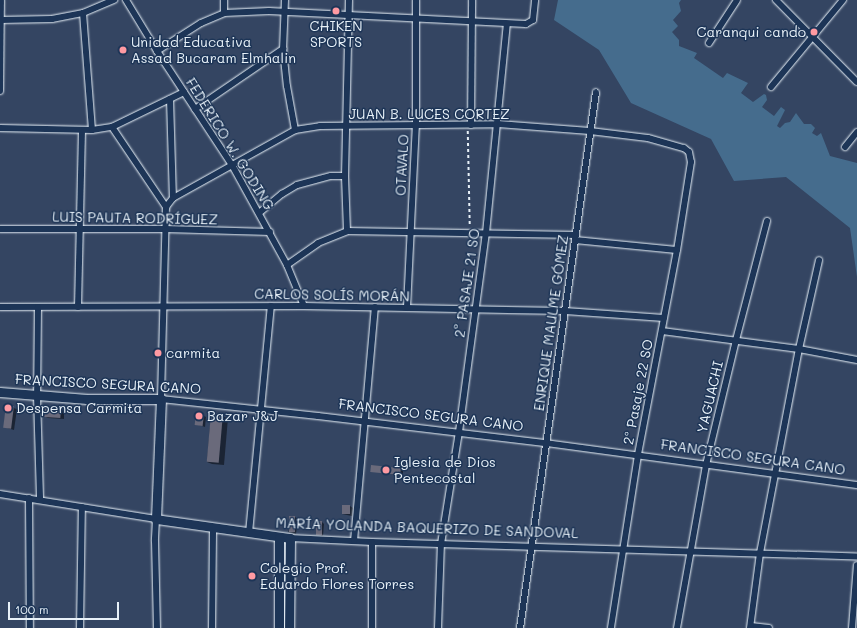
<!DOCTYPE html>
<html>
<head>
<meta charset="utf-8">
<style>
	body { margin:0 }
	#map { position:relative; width:857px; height:628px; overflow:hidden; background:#344562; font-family:Mali,sans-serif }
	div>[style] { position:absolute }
	.water>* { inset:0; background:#456c8d }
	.shadow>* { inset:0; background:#0007 }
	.building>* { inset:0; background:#6a6a7b; transform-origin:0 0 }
	.path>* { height:1.5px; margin-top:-0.75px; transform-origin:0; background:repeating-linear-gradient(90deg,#e8f1f8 0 3px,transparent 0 6px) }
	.roads { filter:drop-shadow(0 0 1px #e8f1f8) drop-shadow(0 0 1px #e8f1f8) }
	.street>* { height:6px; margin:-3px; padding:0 3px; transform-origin:3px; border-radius:3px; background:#1d3557 }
	.secondary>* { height:9px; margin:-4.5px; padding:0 4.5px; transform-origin:4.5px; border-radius:4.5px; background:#1d3557 }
	.dots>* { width:11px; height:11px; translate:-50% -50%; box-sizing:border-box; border:2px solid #1d3557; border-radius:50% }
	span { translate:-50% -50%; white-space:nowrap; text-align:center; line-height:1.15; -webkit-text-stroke:3px #1d3557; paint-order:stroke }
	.poi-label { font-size:14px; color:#e8f1f8 }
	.right { translate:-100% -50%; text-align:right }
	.left { translate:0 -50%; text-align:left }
	.street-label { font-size:14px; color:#e8f1f8 }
	.scale { position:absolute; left:8px; top:602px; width:111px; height:18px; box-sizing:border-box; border:2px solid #e8f1f8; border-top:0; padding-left:5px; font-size:12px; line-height:14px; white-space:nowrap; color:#e8f1f8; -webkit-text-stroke:3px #1d3557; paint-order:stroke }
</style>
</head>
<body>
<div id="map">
	<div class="water">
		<div style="clip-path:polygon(558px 0,681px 0,679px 3px,681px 11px,673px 20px,678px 26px,672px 32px,679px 40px,679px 46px,697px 53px,694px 58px,723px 78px,727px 73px,748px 83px,741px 93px,753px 102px,764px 94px,766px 95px,767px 100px,762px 107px,774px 116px,781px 107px,785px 110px,777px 126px,780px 128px,785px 123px,790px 122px,796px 113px,804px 124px,811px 124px,815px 128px,812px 133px,817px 136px,821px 133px,830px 156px,857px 163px,857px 277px,850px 228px,786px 177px,734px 181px,711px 139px,631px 103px,599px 50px,554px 20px)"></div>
	</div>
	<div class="shadow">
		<div style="clip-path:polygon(6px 406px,17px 409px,14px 430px,4px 427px)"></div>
		<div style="clip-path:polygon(46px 409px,61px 410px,64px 411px,64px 419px,48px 418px,46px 417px)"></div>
		<div style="clip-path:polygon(211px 414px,228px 418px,224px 465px,212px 464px,207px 462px)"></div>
		<div style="clip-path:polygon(204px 416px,206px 417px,205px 427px,196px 424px)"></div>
		<div style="clip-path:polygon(400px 469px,403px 471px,403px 476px,372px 471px)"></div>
		<div style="clip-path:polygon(350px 506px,353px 508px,352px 516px,342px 514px)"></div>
		<div style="clip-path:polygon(295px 517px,298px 519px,296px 534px,288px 532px)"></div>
		<div style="clip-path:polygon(322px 522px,324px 524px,323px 536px,316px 534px)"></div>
	</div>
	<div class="building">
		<div style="left:6px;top:405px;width:8px;height:23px;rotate:7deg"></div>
		<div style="left:45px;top:408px;width:16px;height:9px;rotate:4deg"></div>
		<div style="left:211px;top:413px;width:12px;height:49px;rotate:5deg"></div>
		<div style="left:196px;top:414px;width:8px;height:11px;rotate:7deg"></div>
		<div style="left:371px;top:465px;width:30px;height:7px;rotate:6deg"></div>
		<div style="left:342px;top:505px;width:8px;height:9px"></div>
		<div style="left:289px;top:516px;width:6px;height:16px"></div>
		<div style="left:316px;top:521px;width:6px;height:14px"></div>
	</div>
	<div class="path">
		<div style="left:468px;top:131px;width:96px;rotate:88.8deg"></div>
	</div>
	<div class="roads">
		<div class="street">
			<div style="left:126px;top:0;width:60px;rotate:58.7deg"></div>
			<div style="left:157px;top:51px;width:136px;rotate:56.7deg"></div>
			<div style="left:232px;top:165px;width:114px;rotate:61.2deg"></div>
			<div style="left:287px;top:265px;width:44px;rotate:67.5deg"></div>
			<div style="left:224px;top:0;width:13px;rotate:90deg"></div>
			<div style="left:285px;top:0;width:49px;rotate:92.3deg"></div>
			<div style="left:283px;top:49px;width:37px;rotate:84deg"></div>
			<div style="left:287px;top:86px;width:45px;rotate:79.7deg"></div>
			<div style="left:776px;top:0;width:115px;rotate:45.4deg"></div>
			<div style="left:83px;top:13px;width:117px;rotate:85.6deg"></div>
			<div style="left:0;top:20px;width:52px;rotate:-1.1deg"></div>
			<div style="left:52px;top:19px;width:32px;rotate:-11deg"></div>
			<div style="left:83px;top:13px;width:34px;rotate:-23deg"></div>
			<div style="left:709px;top:43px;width:51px;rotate:-56.9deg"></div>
			<div style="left:157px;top:51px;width:52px;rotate:-32.5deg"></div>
			<div style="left:201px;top:23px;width:25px;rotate:-23deg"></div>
			<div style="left:224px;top:13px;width:45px;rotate:-2.5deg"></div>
			<div style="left:269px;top:11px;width:257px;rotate:2.9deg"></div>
			<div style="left:526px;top:24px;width:8px;rotate:-30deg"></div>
			<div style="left:533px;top:20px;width:20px;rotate:-84deg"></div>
			<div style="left:771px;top:87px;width:113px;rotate:-50.4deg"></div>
			<div style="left:0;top:91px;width:91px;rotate:-89.4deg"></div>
			<div style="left:170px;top:99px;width:99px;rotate:88.3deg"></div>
			<div style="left:173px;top:198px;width:11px;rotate:128deg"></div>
			<div style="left:166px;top:207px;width:192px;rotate:91.5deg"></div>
			<div style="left:161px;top:399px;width:158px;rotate:6.2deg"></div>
			<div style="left:318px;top:416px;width:230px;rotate:6.8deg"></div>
			<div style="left:546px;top:443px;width:314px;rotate:7.7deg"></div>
			<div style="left:195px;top:109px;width:107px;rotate:-34.3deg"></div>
			<div style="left:471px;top:125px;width:125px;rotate:-89.5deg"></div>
			<div style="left:112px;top:127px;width:97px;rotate:56deg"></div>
			<div style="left:0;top:128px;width:92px;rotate:1.2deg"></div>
			<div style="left:92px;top:130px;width:20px;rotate:-9deg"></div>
			<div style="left:112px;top:127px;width:80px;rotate:-25.9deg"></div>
			<div style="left:845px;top:147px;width:19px;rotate:-51deg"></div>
			<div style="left:173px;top:198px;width:140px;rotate:-29.1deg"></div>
			<div style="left:295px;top:130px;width:25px;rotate:-9deg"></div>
			<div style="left:320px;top:126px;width:178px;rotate:-0.6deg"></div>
			<div style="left:498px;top:124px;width:92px;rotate:4.4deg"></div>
			<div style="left:590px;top:131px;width:58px;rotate:6.9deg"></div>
			<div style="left:648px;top:138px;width:37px;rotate:16deg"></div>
			<div style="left:684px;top:148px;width:6px;rotate:39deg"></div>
			<div style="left:689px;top:152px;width:10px;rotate:79deg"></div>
			<div style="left:691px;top:162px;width:89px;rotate:99deg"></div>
			<div style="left:677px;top:250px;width:209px;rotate:100.8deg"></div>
			<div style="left:638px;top:455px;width:175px;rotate:98.9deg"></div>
			<div style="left:259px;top:213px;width:30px;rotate:-40deg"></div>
			<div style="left:282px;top:194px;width:17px;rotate:-31deg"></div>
			<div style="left:297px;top:185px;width:35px;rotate:-15deg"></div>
			<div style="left:331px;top:176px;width:14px"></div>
			<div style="left:0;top:229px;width:165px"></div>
			<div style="left:165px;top:229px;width:105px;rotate:1.6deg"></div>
			<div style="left:347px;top:231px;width:55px;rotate:-92.1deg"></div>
			<div style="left:345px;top:176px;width:176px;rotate:-88.7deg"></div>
			<div style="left:575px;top:240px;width:102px;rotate:5.6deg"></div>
			<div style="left:287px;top:265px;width:38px;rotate:-35deg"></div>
			<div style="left:318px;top:243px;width:31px;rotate:-22deg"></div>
			<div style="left:347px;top:231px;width:229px;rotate:1deg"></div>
			<div style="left:0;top:307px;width:304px;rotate:-0.2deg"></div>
			<div style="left:304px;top:306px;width:261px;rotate:1.1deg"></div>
			<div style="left:565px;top:311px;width:99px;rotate:4deg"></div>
			<div style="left:38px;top:307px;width:89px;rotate:90.6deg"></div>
			<div style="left:37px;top:396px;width:104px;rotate:88.3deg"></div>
			<div style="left:78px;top:307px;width:177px;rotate:-88.7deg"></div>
			<div style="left:407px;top:307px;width:181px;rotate:-87.2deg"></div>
			<div style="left:416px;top:126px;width:126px;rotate:-90deg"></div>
			<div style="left:662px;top:331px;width:138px;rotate:7.5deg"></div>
			<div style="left:799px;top:349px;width:59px;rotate:10.7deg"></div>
			<div style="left:0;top:494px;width:158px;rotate:9.1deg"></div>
			<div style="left:156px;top:519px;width:22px;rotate:93deg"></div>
			<div style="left:155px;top:541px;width:87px;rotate:88.7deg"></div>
			<div style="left:29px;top:498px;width:130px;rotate:89.6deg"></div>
			<div style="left:249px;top:533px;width:228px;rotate:-84.5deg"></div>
			<div style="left:290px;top:538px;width:82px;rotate:2.8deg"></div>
			<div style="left:372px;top:542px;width:485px;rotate:1.7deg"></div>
			<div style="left:354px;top:541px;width:235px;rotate:-84.9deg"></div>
			<div style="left:372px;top:542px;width:86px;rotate:90deg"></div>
			<div style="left:751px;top:626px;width:18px;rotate:6deg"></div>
			<div style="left:80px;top:628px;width:121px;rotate:-89.1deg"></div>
			<div style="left:212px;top:628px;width:100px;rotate:-89.4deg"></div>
			<div style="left:438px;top:628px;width:84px;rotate:-88deg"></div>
			<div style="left:441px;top:544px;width:113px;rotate:-80.9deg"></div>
			<div style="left:459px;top:432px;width:201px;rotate:-82.3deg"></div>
			<div style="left:486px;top:233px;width:210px;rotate:-84.3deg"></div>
			<div style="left:520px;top:628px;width:541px;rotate:-81.93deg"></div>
			<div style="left:677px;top:628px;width:166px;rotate:-79.9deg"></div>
			<div style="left:706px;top:465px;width:129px;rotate:-76.5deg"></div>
			<div style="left:736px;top:340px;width:123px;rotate:-75.4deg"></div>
			<div style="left:750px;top:628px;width:76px;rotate:-82.4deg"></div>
			<div style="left:760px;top:553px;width:208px;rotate:-79.2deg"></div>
			<div style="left:799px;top:349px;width:91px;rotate:-77.3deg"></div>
			<div style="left:852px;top:628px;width:63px;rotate:-85.5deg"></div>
		</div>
		<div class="secondary">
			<div style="left:0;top:392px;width:87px;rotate:4.6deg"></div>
			<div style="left:87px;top:399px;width:74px"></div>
			<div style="left:161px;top:399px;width:120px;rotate:92.4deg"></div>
			<div style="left:156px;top:519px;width:135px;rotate:8.1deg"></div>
			<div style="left:290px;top:538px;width:90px;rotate:90.6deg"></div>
			<div style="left:279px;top:628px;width:90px;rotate:-90deg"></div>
		</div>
	</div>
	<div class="dots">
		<div style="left:336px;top:11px;background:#ff9aa2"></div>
		<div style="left:814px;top:32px;background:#ff9aa2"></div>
		<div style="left:123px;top:50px;background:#ff9aa2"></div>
		<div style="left:158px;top:353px;background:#ff9aa2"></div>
		<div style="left:8px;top:408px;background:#ff9aa2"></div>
		<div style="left:199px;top:416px;background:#ff9aa2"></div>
		<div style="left:386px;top:470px;background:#ff9aa2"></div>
		<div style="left:252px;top:576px;background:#ff9aa2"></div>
	</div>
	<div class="poi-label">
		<span style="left:336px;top:34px">CHIKEN<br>SPORTS</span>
		<span class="right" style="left:806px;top:32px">Caranqui cando</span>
		<span class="left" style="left:131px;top:50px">Unidad Educativa<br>Assad Bucaram Elmhalin</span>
		<span class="left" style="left:166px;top:353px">carmita</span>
		<span class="left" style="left:16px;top:408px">Despensa Carmita</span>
		<span class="left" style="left:207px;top:416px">Bazar J&amp;J</span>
		<span class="left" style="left:394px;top:470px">Iglesia de Dios<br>Pentecostal</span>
		<span class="left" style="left:260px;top:576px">Colegio Prof.<br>Eduardo Flores Torres</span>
	</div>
	<div class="street-label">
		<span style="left:429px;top:114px">JUAN B. LUCES CORTEZ</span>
		<span style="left:230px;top:144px;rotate:58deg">FEDERICO W. GODING</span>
		<span style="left:402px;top:165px;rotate:-87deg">OTAVALO</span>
		<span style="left:135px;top:218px;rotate:1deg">LUIS PAUTA RODRÍGUEZ</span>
		<span style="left:467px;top:283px;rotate:-82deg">2° PASAJE 21 SO</span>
		<span style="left:332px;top:295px;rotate:1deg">CARLOS SOLÍS MORÁN</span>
		<span style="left:551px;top:323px;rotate:-82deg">ENRIQUE MAULME GÓMEZ</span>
		<span style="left:108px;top:384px;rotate:3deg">FRANCISCO SEGURA CANO</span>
		<span style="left:638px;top:392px;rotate:-79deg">2º Pasaje 22 SO</span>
		<span style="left:710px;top:397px;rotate:-77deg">YAGUACHI</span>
		<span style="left:431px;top:415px;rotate:7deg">FRANCISCO SEGURA CANO</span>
		<span style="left:753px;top:457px;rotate:8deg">FRANCISCO SEGURA CANO</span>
		<span style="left:427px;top:528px;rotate:2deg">MARÍA YOLANDA BAQUERIZO DE SANDOVAL</span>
	</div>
	<div class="scale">100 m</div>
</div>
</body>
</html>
